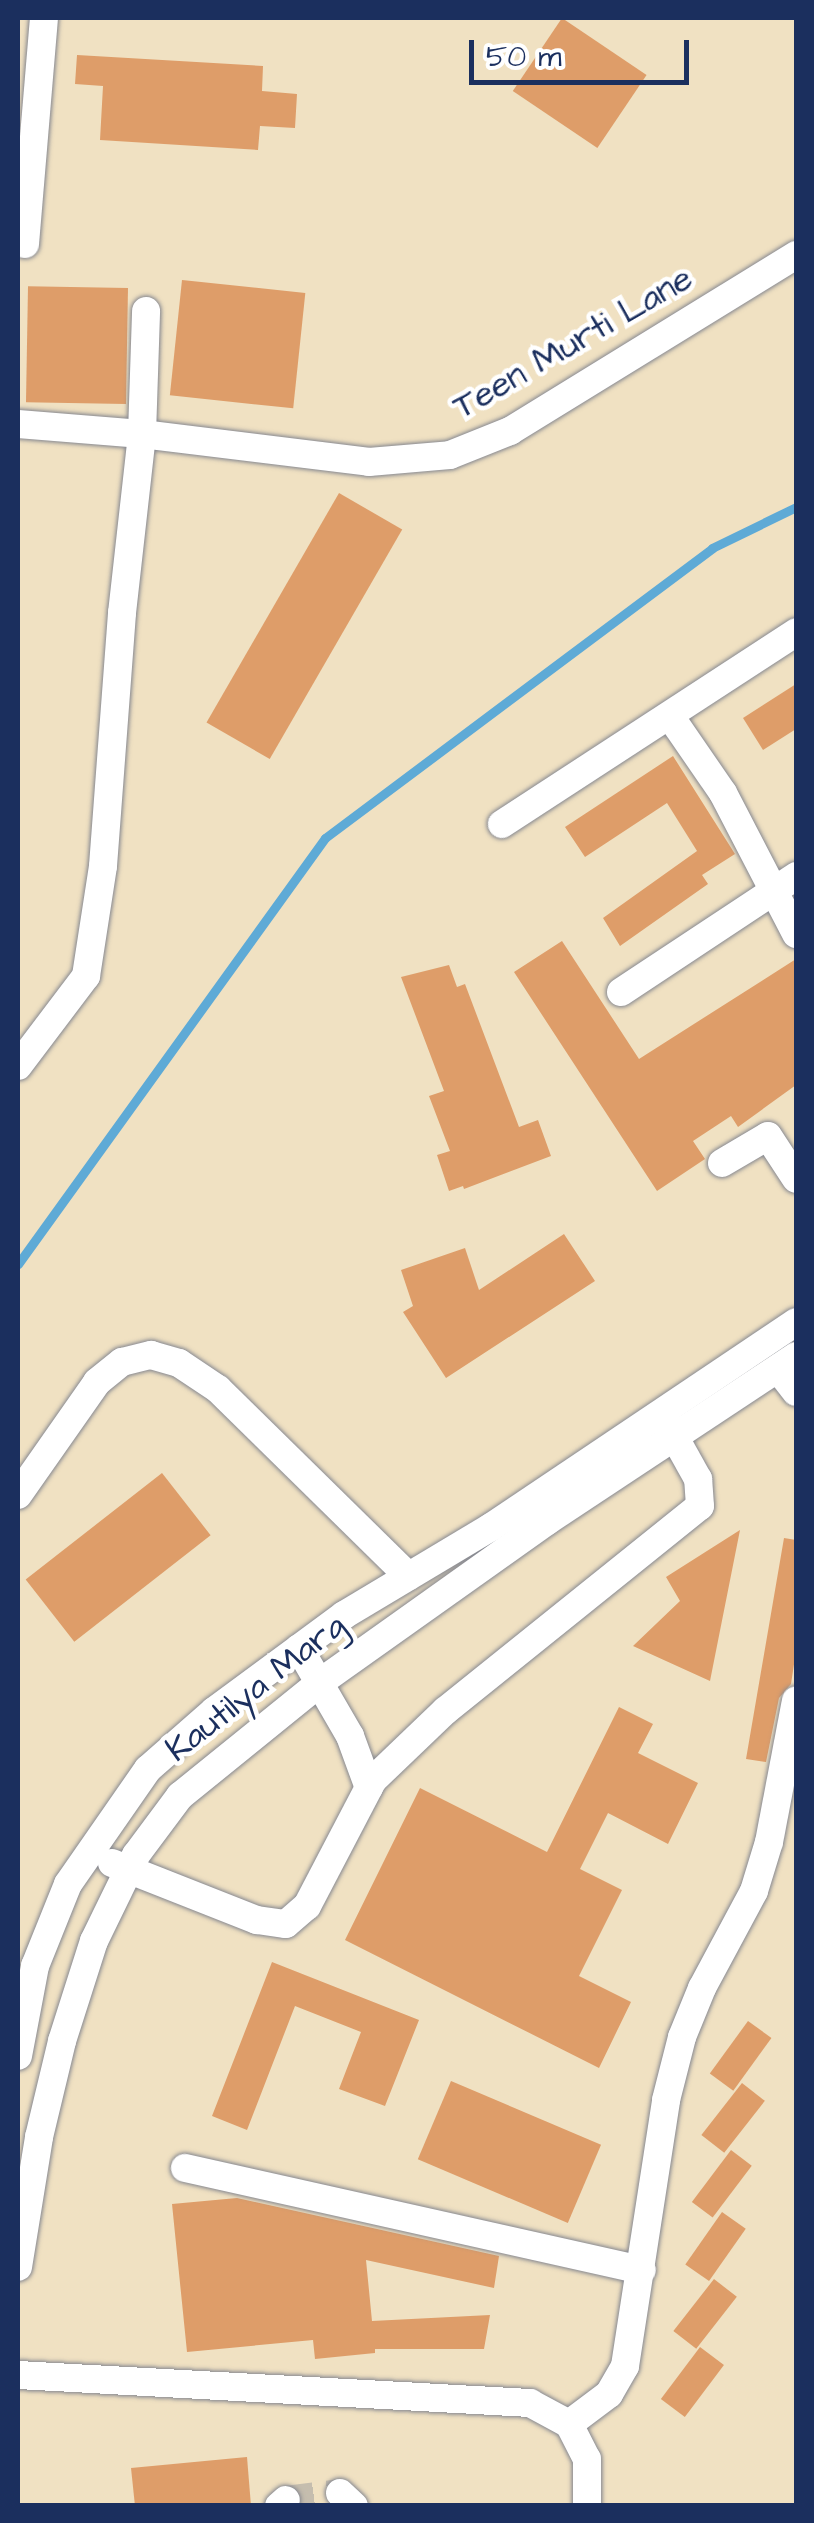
<!DOCTYPE html>
<html>
<head>
<meta charset="utf-8">
<style>
	body { margin:0 }
	#map { position:relative; width:814px; height:2523px; overflow:hidden; background:#f0e1c2; font-family:"Architects Daughter",sans-serif }
	div>[style] { position:absolute }
	.stream>* { height:9px; margin:-4.5px; padding:0 4.5px; transform-origin:4.5px; border-radius:4.5px; background:#5eaad6 }
	.building>* { inset:0; background:#de9d69; transform-origin:0 0 }
	.minor-tunnel>* { height:28px; margin-top:-14px; transform-origin:0; background:repeating-linear-gradient(90deg,#c5bdae 0 28px,transparent 0 42px) }
	.roads { filter:drop-shadow(0 0 2px #868890) drop-shadow(0 0 2px #868890) }
	.minor>* { height:28px; margin:-14px; padding:0 14px; transform-origin:14px; border-radius:14px; background:#fff }
	span { translate:-50% -50%; white-space:nowrap; text-align:center; line-height:1.15; -webkit-text-stroke:9px #fff; paint-order:stroke }
	.street-label { font-size:35px; color:#1b2f5e }
	.frame { position:absolute; inset:0; border:20px solid #1b2f5e; pointer-events:none }
	.scale { position:absolute; left:469px; top:40px; width:220px; height:45px; box-sizing:border-box; border:5px solid #1b2f5e; border-top:0; padding-left:12px; font-size:30px; line-height:35px; white-space:nowrap; color:#1b2f5e; -webkit-text-stroke:8px #fff; paint-order:stroke }
</style>
</head>
<body>
<div id="map">
	<div class="stream">
		<div style="left:18px;top:1264px;width:525px;rotate:-54.22deg"></div>
		<div style="left:325px;top:838px;width:484px;rotate:-36.8deg"></div>
		<div style="left:712px;top:548px;width:93px;rotate:-26deg"></div>
	</div>
	<div class="building">
		<div style="left:562px;top:18px;width:102px;height:88px;rotate:34deg"></div>
		<div style="clip-path:polygon(77px 55px,263px 66px,262px 91px,297px 94px,295px 128px,260px 126px,258px 150px,100px 140px,103px 86px,75px 84px)"></div>
		<div style="left:182px;top:280px;width:124px;height:116px;rotate:6deg"></div>
		<div style="left:128px;top:288px;width:116px;height:100px;rotate:91deg"></div>
		<div style="left:339px;top:493px;width:73px;height:265px;rotate:30deg"></div>
		<div style="clip-path:polygon(796px 684px,796px 729px,763px 750px,743px 718px)"></div>
		<div style="clip-path:polygon(673px 756px,735px 854px,702px 875px,708px 884px,620px 946px,603px 918px,697px 851px,667px 803px,585px 857px,565px 827px)"></div>
		<div style="clip-path:polygon(562px 941px,639px 1059px,796px 959px,796px 1085px,738px 1127px,731px 1116px,693px 1141px,705px 1159px,657px 1191px,514px 972px)"></div>
		<div style="clip-path:polygon(449px 965px,457px 987px,465px 984px,519px 1127px,538px 1120px,551px 1156px,464px 1189px,463px 1186px,449px 1191px,437px 1155px,450px 1151px,429px 1096px,444px 1091px,401px 977px)"></div>
		<div style="clip-path:polygon(564px 1234px,595px 1281px,446px 1378px,403px 1312px,413px 1306px,401px 1270px,465px 1248px,479px 1290px)"></div>
		<div style="left:162px;top:1473px;width:79px;height:173px;rotate:52deg"></div>
		<div style="clip-path:polygon(740px 1530px,710px 1681px,633px 1646px,680px 1601px,666px 1577px)"></div>
		<div style="clip-path:polygon(784px 1538px,796px 1540px,796px 1651px,791px 1684px,779px 1698px,766px 1762px,746px 1759px)"></div>
		<div style="clip-path:polygon(619px 1707px,653px 1724px,638px 1753px,698px 1783px,668px 1844px,608px 1813px,580px 1869px,622px 1890px,579px 1976px,631px 2002px,599px 2068px,345px 1940px,420px 1788px,547px 1852px)"></div>
		<div style="clip-path:polygon(272px 1962px,419px 2020px,385px 2106px,339px 2089px,361px 2032px,295px 2006px,247px 2130px,212px 2116px)"></div>
		<div style="left:748px;top:2021px;width:29px;height:65px;rotate:36deg"></div>
		<div style="left:451px;top:2081px;width:163px;height:85px;rotate:23deg"></div>
		<div style="left:742px;top:2083px;width:29px;height:66px;rotate:38deg"></div>
		<div style="left:731px;top:2150px;width:26px;height:65px;rotate:37deg"></div>
		<div style="clip-path:polygon(237px 2198px,499px 2256px,494px 2288px,366px 2260px,372px 2321px,490px 2315px,484px 2349px,375px 2349px,375px 2353px,315px 2359px,313px 2340px,187px 2352px,172px 2204px)"></div>
		<div style="left:722px;top:2212px;width:29px;height:64px;rotate:35deg"></div>
		<div style="left:714px;top:2279px;width:29px;height:66px;rotate:38deg"></div>
		<div style="left:700px;top:2347px;width:30px;height:65px;rotate:37deg"></div>
		<div style="clip-path:polygon(247px 2457px,251px 2506px,135px 2506px,131px 2468px)"></div>
	</div>
	<div class="minor-tunnel">
		<div style="left:286px;top:2500px;width:54px;rotate:-7.4deg"></div>
	</div>
	<div class="roads">
		<div class="minor">
			<div style="left:25px;top:244px;width:227px;rotate:-85.2deg"></div>
			<div style="left:18px;top:424px;width:124px;rotate:4.6deg"></div>
			<div style="left:142px;top:434px;width:229px;rotate:7deg"></div>
			<div style="left:369px;top:462px;width:81px;rotate:-4.9deg"></div>
			<div style="left:450px;top:455px;width:65px;rotate:-21.8deg"></div>
			<div style="left:510px;top:431px;width:336px;rotate:-31.6deg"></div>
			<div style="left:670px;top:716px;width:93px;rotate:55.5deg"></div>
			<div style="left:723px;top:793px;width:159px;rotate:62.6deg"></div>
			<div style="left:502px;top:824px;width:351px;rotate:-33.1deg"></div>
			<div style="left:621px;top:992px;width:210px;rotate:-33.5deg"></div>
			<div style="left:18px;top:1066px;width:113px;rotate:-52.9deg"></div>
			<div style="left:86px;top:976px;width:111px;rotate:-81.2deg"></div>
			<div style="left:103px;top:866px;width:254px;rotate:-85.7deg"></div>
			<div style="left:122px;top:613px;width:180px;rotate:-83.6deg"></div>
			<div style="left:142px;top:434px;width:123px;rotate:-88.1deg"></div>
			<div style="left:722px;top:1163px;width:53px;rotate:-30.4deg"></div>
			<div style="left:768px;top:1136px;width:51px;rotate:56.9deg"></div>
			<div style="left:778px;top:1369px;width:29px;rotate:52deg"></div>
			<div style="left:18px;top:1495px;width:138px;rotate:-55deg"></div>
			<div style="left:97px;top:1382px;width:32px;rotate:-39deg"></div>
			<div style="left:122px;top:1362px;width:30px;rotate:-14deg"></div>
			<div style="left:151px;top:1355px;width:29px;rotate:16deg"></div>
			<div style="left:179px;top:1363px;width:47px;rotate:33.7deg"></div>
			<div style="left:218px;top:1389px;width:267px;rotate:44.5deg"></div>
			<div style="left:299px;top:1648px;width:102px;rotate:59.9deg"></div>
			<div style="left:350px;top:1736px;width:55px;rotate:69.9deg"></div>
			<div style="left:112px;top:1863px;width:156px;rotate:21.5deg"></div>
			<div style="left:257px;top:1920px;width:29px;rotate:8deg"></div>
			<div style="left:286px;top:1924px;width:28px;rotate:-41deg"></div>
			<div style="left:307px;top:1906px;width:142px;rotate:-62.4deg"></div>
			<div style="left:373px;top:1780px;width:100px;rotate:-43.8deg"></div>
			<div style="left:445px;top:1711px;width:327px;rotate:-38.8deg"></div>
			<div style="left:700px;top:1506px;width:27px;rotate:-94deg"></div>
			<div style="left:698px;top:1479px;width:62px;rotate:-119.1deg"></div>
			<div style="left:18px;top:2056px;width:92px;rotate:-79.3deg"></div>
			<div style="left:35px;top:1966px;width:88px;rotate:-68.1deg"></div>
			<div style="left:68px;top:1884px;width:140px;rotate:-55.2deg"></div>
			<div style="left:148px;top:1769px;width:88px;rotate:-41.3deg"></div>
			<div style="left:214px;top:1711px;width:162px;rotate:-36.4deg"></div>
			<div style="left:344px;top:1615px;width:171px;rotate:-30.9deg"></div>
			<div style="left:491px;top:1527px;width:367px;rotate:-33.9deg"></div>
			<div style="left:185px;top:2168px;width:468px;rotate:12.6deg"></div>
			<div style="left:18px;top:2267px;width:132px;rotate:-80.8deg"></div>
			<div style="left:39px;top:2137px;width:99px;rotate:-76.5deg"></div>
			<div style="left:62px;top:2041px;width:105px;rotate:-72.3deg"></div>
			<div style="left:94px;top:1941px;width:96px;rotate:-64deg"></div>
			<div style="left:136px;top:1855px;width:74px;rotate:-53.3deg"></div>
			<div style="left:180px;top:1796px;width:183px;rotate:-39deg"></div>
			<div style="left:322px;top:1681px;width:276px;rotate:-35.4deg"></div>
			<div style="left:547px;top:1521px;width:299px;rotate:-33.5deg"></div>
			<div style="left:18px;top:2375px;width:513px;rotate:3.13deg"></div>
			<div style="left:530px;top:2403px;width:44px;rotate:28.3deg"></div>
			<div style="left:569px;top:2424px;width:39px;rotate:63deg"></div>
			<div style="left:587px;top:2459px;width:47px;rotate:90deg"></div>
			<div style="left:569px;top:2424px;width:50px;rotate:-36.9deg"></div>
			<div style="left:609px;top:2394px;width:32px;rotate:-60deg"></div>
			<div style="left:625px;top:2366px;width:269px;rotate:-81.2deg"></div>
			<div style="left:666px;top:2100px;width:65px;rotate:-75.7deg"></div>
			<div style="left:682px;top:2037px;width:53px;rotate:-67.8deg"></div>
			<div style="left:702px;top:1988px;width:110px;rotate:-61.8deg"></div>
			<div style="left:754px;top:1891px;width:51px;rotate:-73deg"></div>
			<div style="left:769px;top:1842px;width:144px;rotate:-79.2deg"></div>
			<div style="left:340px;top:2493px;width:19px;rotate:43deg"></div>
			<div style="left:279px;top:2506px;width:9px;rotate:-41deg"></div>
		</div>
	</div>
	<div class="street-label">
		<span style="left:573px;top:343px;rotate:-30deg">Teen Murti Lane</span>
		<span style="left:256px;top:1688px;rotate:-38deg">Kautilya Marg</span>
	</div>
	<div class="frame"></div>
	<div class="scale">50 m</div>
</div>
</body>
</html>
